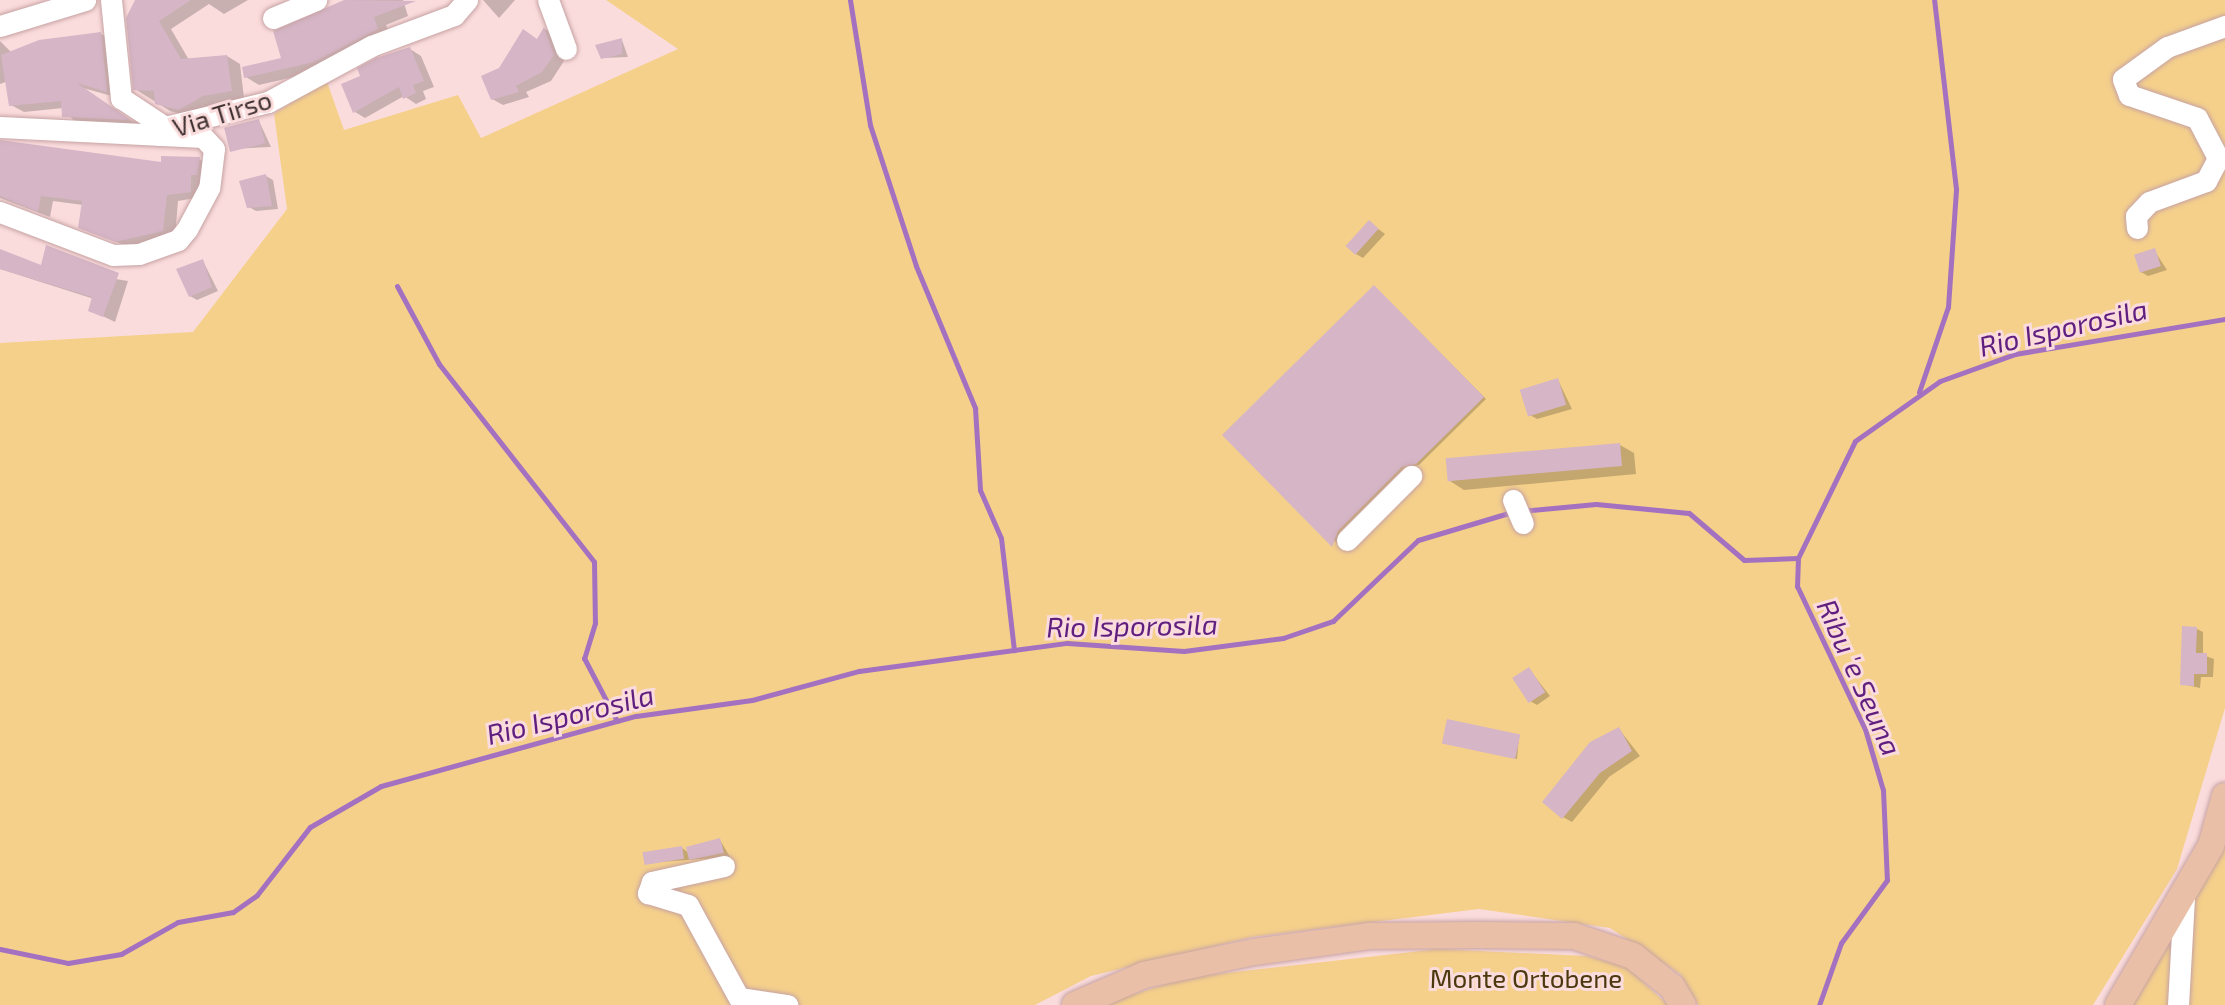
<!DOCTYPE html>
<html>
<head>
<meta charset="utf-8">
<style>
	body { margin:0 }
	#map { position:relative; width:2225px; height:1005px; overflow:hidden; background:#fbdcdd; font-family:"Exo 2",sans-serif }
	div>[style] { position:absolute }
	.green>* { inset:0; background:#f5d08b }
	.shadow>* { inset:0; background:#0003 }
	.stream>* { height:5px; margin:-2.5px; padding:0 2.5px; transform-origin:2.5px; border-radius:2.5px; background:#a471c0 }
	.building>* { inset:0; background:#d5b5c6; transform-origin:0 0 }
	.roads { filter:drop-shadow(0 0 2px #c6a2a3) drop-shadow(0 0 2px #c6a2a3) }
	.minor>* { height:21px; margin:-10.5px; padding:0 10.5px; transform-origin:10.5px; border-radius:10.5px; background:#fff }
	.major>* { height:26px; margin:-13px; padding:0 13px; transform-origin:13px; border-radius:13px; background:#eabfa8 }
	span { translate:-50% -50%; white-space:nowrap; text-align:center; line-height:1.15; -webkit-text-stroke:6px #fbdcdd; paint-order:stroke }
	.street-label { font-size:26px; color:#403131 }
	.park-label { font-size:26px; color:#4b380e }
	.water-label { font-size:28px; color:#601f7f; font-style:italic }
</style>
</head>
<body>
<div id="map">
	<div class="green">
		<div style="clip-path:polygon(606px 0,2225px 0,2225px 708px,2177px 869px,2093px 1005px,1698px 1005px,1680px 974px,1610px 928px,1479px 909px,1252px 937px,1091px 976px,1035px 1005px,0 1005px,0 343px,193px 332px,287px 209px,274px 114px,326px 79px,344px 130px,458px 95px,481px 138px,678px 49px)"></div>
		<div style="clip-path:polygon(2225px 835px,2225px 1005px,2125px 1005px)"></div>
		<div style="clip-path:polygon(1438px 949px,1587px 956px,1627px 967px,1668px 1005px,1098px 1005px,1189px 977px)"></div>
	</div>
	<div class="shadow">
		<div style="clip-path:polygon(137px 0,248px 0,224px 14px,209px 4px,171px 29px,189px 60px,227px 56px,240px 64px,244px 98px,217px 103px,193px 117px,170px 111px,135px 89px)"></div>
		<div style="clip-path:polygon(354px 0,403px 0,408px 16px,386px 25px,391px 37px,328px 69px,259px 85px,246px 77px,283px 59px,276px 32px)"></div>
		<div style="clip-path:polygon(483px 0,515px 0,499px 18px)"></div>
		<div style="clip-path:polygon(545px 29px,555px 35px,564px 61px,551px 81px,526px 92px,529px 97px,503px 105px,492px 99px)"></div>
		<div style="clip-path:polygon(101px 34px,113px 41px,119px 98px,83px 88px,139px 126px,76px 123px,63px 108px,24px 112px,11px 105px,8px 81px,0 84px,0 41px,12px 53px)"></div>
		<div style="clip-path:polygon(622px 40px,628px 57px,602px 58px,598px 46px)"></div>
		<div style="clip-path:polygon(410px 49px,421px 56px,434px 87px,423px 91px,426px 99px,416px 104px,404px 96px,365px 118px,355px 112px)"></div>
		<div style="clip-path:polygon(259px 121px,271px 147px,229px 149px)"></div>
		<div style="clip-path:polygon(0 155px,162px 164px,199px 159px,211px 165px,202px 197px,178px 201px,175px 237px,129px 247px,80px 227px,83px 205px,53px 201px,50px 217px,0 198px)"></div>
		<div style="clip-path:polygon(266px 176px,273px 180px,278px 209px,256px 211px,249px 207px)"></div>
		<div style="clip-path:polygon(1369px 222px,1385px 234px,1363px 258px,1356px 254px)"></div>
		<div style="clip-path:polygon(2154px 250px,2167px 270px,2148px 276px,2141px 272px)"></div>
		<div style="clip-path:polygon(0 251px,42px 267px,128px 281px,115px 322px,90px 310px,94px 299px,0 269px)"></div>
		<div style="clip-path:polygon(203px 261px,218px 291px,197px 300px,190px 296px)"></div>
		<div style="clip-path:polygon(1377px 289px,1486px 399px,1419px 465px,1405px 467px,1340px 532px,1338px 544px,1225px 435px)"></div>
		<div style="clip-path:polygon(1558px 380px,1572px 409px,1537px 419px,1530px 415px)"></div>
		<div style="clip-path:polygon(1620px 445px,1634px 453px,1636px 474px,1464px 490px,1450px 481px)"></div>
		<div style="clip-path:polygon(2197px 629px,2203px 632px,2203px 655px,2214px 659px,2213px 677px,2201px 677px,2200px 688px,2182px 684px)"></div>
		<div style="clip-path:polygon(1529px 669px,1550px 696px,1537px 705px,1530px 701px)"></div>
		<div style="clip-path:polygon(1619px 729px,1640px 756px,1609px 777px,1572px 822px,1563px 817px)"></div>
		<div style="clip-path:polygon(1519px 737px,1517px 759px,1447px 743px)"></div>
		<div style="clip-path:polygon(720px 840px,730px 857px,646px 863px,682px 848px,689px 853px)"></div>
	</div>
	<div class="stream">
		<div style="left:850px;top:0;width:127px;rotate:80.9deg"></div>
		<div style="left:870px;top:125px;width:148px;rotate:71.9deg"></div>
		<div style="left:916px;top:266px;width:154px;rotate:67.4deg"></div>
		<div style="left:975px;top:408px;width:82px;rotate:86.5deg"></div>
		<div style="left:980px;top:490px;width:52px;rotate:66.4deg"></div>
		<div style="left:1001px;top:538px;width:113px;rotate:83.4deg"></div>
		<div style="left:397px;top:286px;width:89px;rotate:61.7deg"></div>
		<div style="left:439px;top:364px;width:251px;rotate:51.9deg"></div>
		<div style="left:594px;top:562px;width:61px;rotate:89.1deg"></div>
		<div style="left:595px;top:623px;width:37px;rotate:107deg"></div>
		<div style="left:584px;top:658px;width:71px;rotate:62.4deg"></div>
		<div style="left:1919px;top:392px;width:90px;rotate:-71.2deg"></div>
		<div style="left:1948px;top:307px;width:118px;rotate:-86.1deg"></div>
		<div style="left:1956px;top:189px;width:190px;rotate:-96.6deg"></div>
		<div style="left:1522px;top:511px;width:74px;rotate:-5.4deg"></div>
		<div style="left:1596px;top:504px;width:93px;rotate:5.5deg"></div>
		<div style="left:1689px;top:513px;width:72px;rotate:40.5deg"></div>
		<div style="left:1744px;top:560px;width:54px;rotate:-2.1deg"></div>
		<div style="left:1798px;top:558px;width:130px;rotate:-64deg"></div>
		<div style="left:1855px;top:441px;width:104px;rotate:-35.2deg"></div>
		<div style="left:1940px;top:381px;width:80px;rotate:-19.8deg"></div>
		<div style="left:2015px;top:354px;width:213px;rotate:-9.5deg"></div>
		<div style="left:1798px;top:558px;width:28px;rotate:92deg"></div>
		<div style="left:1797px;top:586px;width:158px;rotate:64.6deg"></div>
		<div style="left:1865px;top:729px;width:64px;rotate:73.6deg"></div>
		<div style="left:1883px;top:790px;width:90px;rotate:87.5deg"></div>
		<div style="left:1887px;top:880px;width:78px;rotate:126.1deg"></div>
		<div style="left:1841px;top:943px;width:66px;rotate:109.5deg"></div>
		<div style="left:0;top:949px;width:69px;rotate:11.6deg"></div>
		<div style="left:68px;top:963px;width:54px;rotate:-9.6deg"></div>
		<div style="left:121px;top:954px;width:65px;rotate:-29.3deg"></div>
		<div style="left:178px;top:922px;width:56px;rotate:-10.3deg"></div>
		<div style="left:233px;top:912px;width:29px;rotate:-35deg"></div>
		<div style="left:257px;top:895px;width:86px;rotate:-52.1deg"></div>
		<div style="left:310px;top:827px;width:82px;rotate:-30deg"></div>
		<div style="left:381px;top:786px;width:264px;rotate:-15.4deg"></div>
		<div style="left:636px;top:716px;width:117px;rotate:-7.9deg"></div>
		<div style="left:752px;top:700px;width:111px;rotate:-15.2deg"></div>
		<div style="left:859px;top:671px;width:210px;rotate:-7.7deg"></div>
		<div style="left:1067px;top:643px;width:117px;rotate:3.9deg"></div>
		<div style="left:1184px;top:651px;width:100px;rotate:-7.5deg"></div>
		<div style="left:1283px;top:638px;width:53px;rotate:-18.8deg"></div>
		<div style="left:1333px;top:621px;width:117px;rotate:-43.6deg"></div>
		<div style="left:1418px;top:540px;width:98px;rotate:-16.6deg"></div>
	</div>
	<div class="building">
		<div style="clip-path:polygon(135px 0,191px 0,159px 21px,181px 59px,227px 55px,232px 91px,203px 96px,179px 110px,155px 104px,154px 91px,133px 90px,126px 18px)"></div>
		<div style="clip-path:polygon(344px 0,416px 1px,374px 17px,378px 29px,314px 62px,244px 78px,242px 67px,281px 58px,273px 31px)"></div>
		<div style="clip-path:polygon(544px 27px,554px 55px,542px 72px,516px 86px,519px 92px,491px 100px,481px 76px,499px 68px,523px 29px,537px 39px)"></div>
		<div style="clip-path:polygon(101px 32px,107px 92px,77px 83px,131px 120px,62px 117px,61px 101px,9px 106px,1px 55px,39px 40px)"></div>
		<div style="clip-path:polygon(622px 38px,622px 54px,601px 59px,595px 45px)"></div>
		<div style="clip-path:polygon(410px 47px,424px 81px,413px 85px,416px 93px,403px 99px,399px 87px,353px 113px,341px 84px,360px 76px,357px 68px,376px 58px)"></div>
		<div style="left:259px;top:119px;width:25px;height:36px;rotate:76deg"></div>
		<div style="clip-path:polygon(0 140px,161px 162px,161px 156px,200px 157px,197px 175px,191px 175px,191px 192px,167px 195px,163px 231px,115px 242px,78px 228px,82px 201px,41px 196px,38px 212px,0 196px)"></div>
		<div style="clip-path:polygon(266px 174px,272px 206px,247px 208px,239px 181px)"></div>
		<div style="left:1369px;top:220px;width:13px;height:35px;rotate:42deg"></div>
		<div style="clip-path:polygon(46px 245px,119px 273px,103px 317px,88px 311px,92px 297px,0 269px,0 249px,41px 265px)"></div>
		<div style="left:2155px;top:248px;width:19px;height:22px;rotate:72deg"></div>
		<div style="clip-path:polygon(203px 259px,212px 287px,189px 297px,176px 269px)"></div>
		<div style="clip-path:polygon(1374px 285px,1484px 397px,1416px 464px,1402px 467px,1338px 531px,1332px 547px,1222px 435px)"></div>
		<div style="left:1558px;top:378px;width:28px;height:40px;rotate:73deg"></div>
		<div style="left:1620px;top:443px;width:23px;height:175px;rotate:85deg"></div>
		<div style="clip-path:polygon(2182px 626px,2197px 627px,2196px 653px,2207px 653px,2207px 674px,2194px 674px,2194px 686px,2180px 685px)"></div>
		<div style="left:1529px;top:667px;width:30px;height:20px;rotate:57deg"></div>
		<div style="left:1447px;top:719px;width:75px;height:25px;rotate:12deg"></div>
		<div style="clip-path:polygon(1619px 727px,1632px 751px,1600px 773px,1562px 819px,1542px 802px,1590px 742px)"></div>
		<div style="clip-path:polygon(720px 838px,724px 853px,689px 860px,686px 847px)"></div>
		<div style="left:682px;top:846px;width:13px;height:40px;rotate:81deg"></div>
	</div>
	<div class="roads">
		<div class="minor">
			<div style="left:111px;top:0;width:99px;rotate:84.2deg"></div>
			<div style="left:121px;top:98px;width:53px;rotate:33.4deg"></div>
			<div style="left:548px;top:0;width:52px;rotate:69.8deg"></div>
			<div style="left:273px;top:18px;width:47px;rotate:-22.7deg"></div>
			<div style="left:0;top:26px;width:89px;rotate:-17deg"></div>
			<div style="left:0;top:127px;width:203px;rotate:2.8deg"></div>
			<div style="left:203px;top:137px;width:16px;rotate:47deg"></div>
			<div style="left:214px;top:149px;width:39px;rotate:97deg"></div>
			<div style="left:209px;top:188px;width:47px;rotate:118.2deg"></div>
			<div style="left:187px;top:229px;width:14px;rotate:129deg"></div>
			<div style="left:178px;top:240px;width:41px;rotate:160.3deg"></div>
			<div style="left:139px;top:254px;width:26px;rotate:178deg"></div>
			<div style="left:113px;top:255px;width:121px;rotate:-159.2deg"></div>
			<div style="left:160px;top:135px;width:9px;rotate:-58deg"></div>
			<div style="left:165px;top:127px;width:106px;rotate:-13.6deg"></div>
			<div style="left:268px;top:102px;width:117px;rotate:-28.5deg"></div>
			<div style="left:371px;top:46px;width:89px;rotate:-20.5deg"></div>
			<div style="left:454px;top:15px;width:20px;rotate:-49deg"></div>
			<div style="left:2137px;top:228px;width:12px;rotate:-95deg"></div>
			<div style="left:2136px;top:216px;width:19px;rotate:-47deg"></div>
			<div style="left:2149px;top:202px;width:61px;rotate:-20.2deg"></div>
			<div style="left:2206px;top:181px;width:26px;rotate:-62deg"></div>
			<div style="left:2218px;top:158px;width:45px;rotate:-117.7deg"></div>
			<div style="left:2197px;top:118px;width:72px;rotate:-161.3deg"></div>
			<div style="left:2129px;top:95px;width:17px;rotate:-111deg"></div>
			<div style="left:2123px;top:79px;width:54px;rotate:-36deg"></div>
			<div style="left:2167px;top:47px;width:62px;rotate:-19.9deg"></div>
			<div style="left:1513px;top:500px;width:25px;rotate:67deg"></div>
			<div style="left:1347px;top:540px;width:91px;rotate:-45deg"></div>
			<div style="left:724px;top:866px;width:74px;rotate:167.5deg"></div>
			<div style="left:652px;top:882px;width:12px;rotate:110deg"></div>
			<div style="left:648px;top:893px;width:42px;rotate:16.7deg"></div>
			<div style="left:688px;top:905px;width:106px;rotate:61.3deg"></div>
			<div style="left:739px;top:998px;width:49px;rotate:8.3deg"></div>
			<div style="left:2178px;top:1005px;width:107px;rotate:-86.8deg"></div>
		</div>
		<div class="major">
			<div style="left:1075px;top:1005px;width:75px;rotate:-23.5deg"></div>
			<div style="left:1144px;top:975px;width:112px;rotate:-11.8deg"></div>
			<div style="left:1254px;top:952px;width:116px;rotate:-7.9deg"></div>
			<div style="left:1369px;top:936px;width:110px;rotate:-0.5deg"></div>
			<div style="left:1479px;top:935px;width:95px;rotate:0.6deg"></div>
			<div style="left:1574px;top:936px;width:62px;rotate:18.7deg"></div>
			<div style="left:1633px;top:956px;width:50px;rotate:38.5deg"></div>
			<div style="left:1672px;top:987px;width:21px;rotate:59deg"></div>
			<div style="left:2118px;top:1005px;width:184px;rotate:-59.7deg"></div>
			<div style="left:2211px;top:846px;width:52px;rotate:-74.4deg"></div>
		</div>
	</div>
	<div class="street-label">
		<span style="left:222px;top:113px;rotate:-17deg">Via Tirso</span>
	</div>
	<div class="park-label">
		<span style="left:1526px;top:978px">Monte Ortobene</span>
	</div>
	<div class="water-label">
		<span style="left:2063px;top:327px;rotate:-13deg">Rio Isporosila</span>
		<span style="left:1132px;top:625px;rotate:-1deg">Rio Isporosila</span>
		<span style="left:1860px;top:677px;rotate:66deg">Ribu 'e Seuna</span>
		<span style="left:570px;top:714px;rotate:-14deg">Rio Isporosila</span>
	</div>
</div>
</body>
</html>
